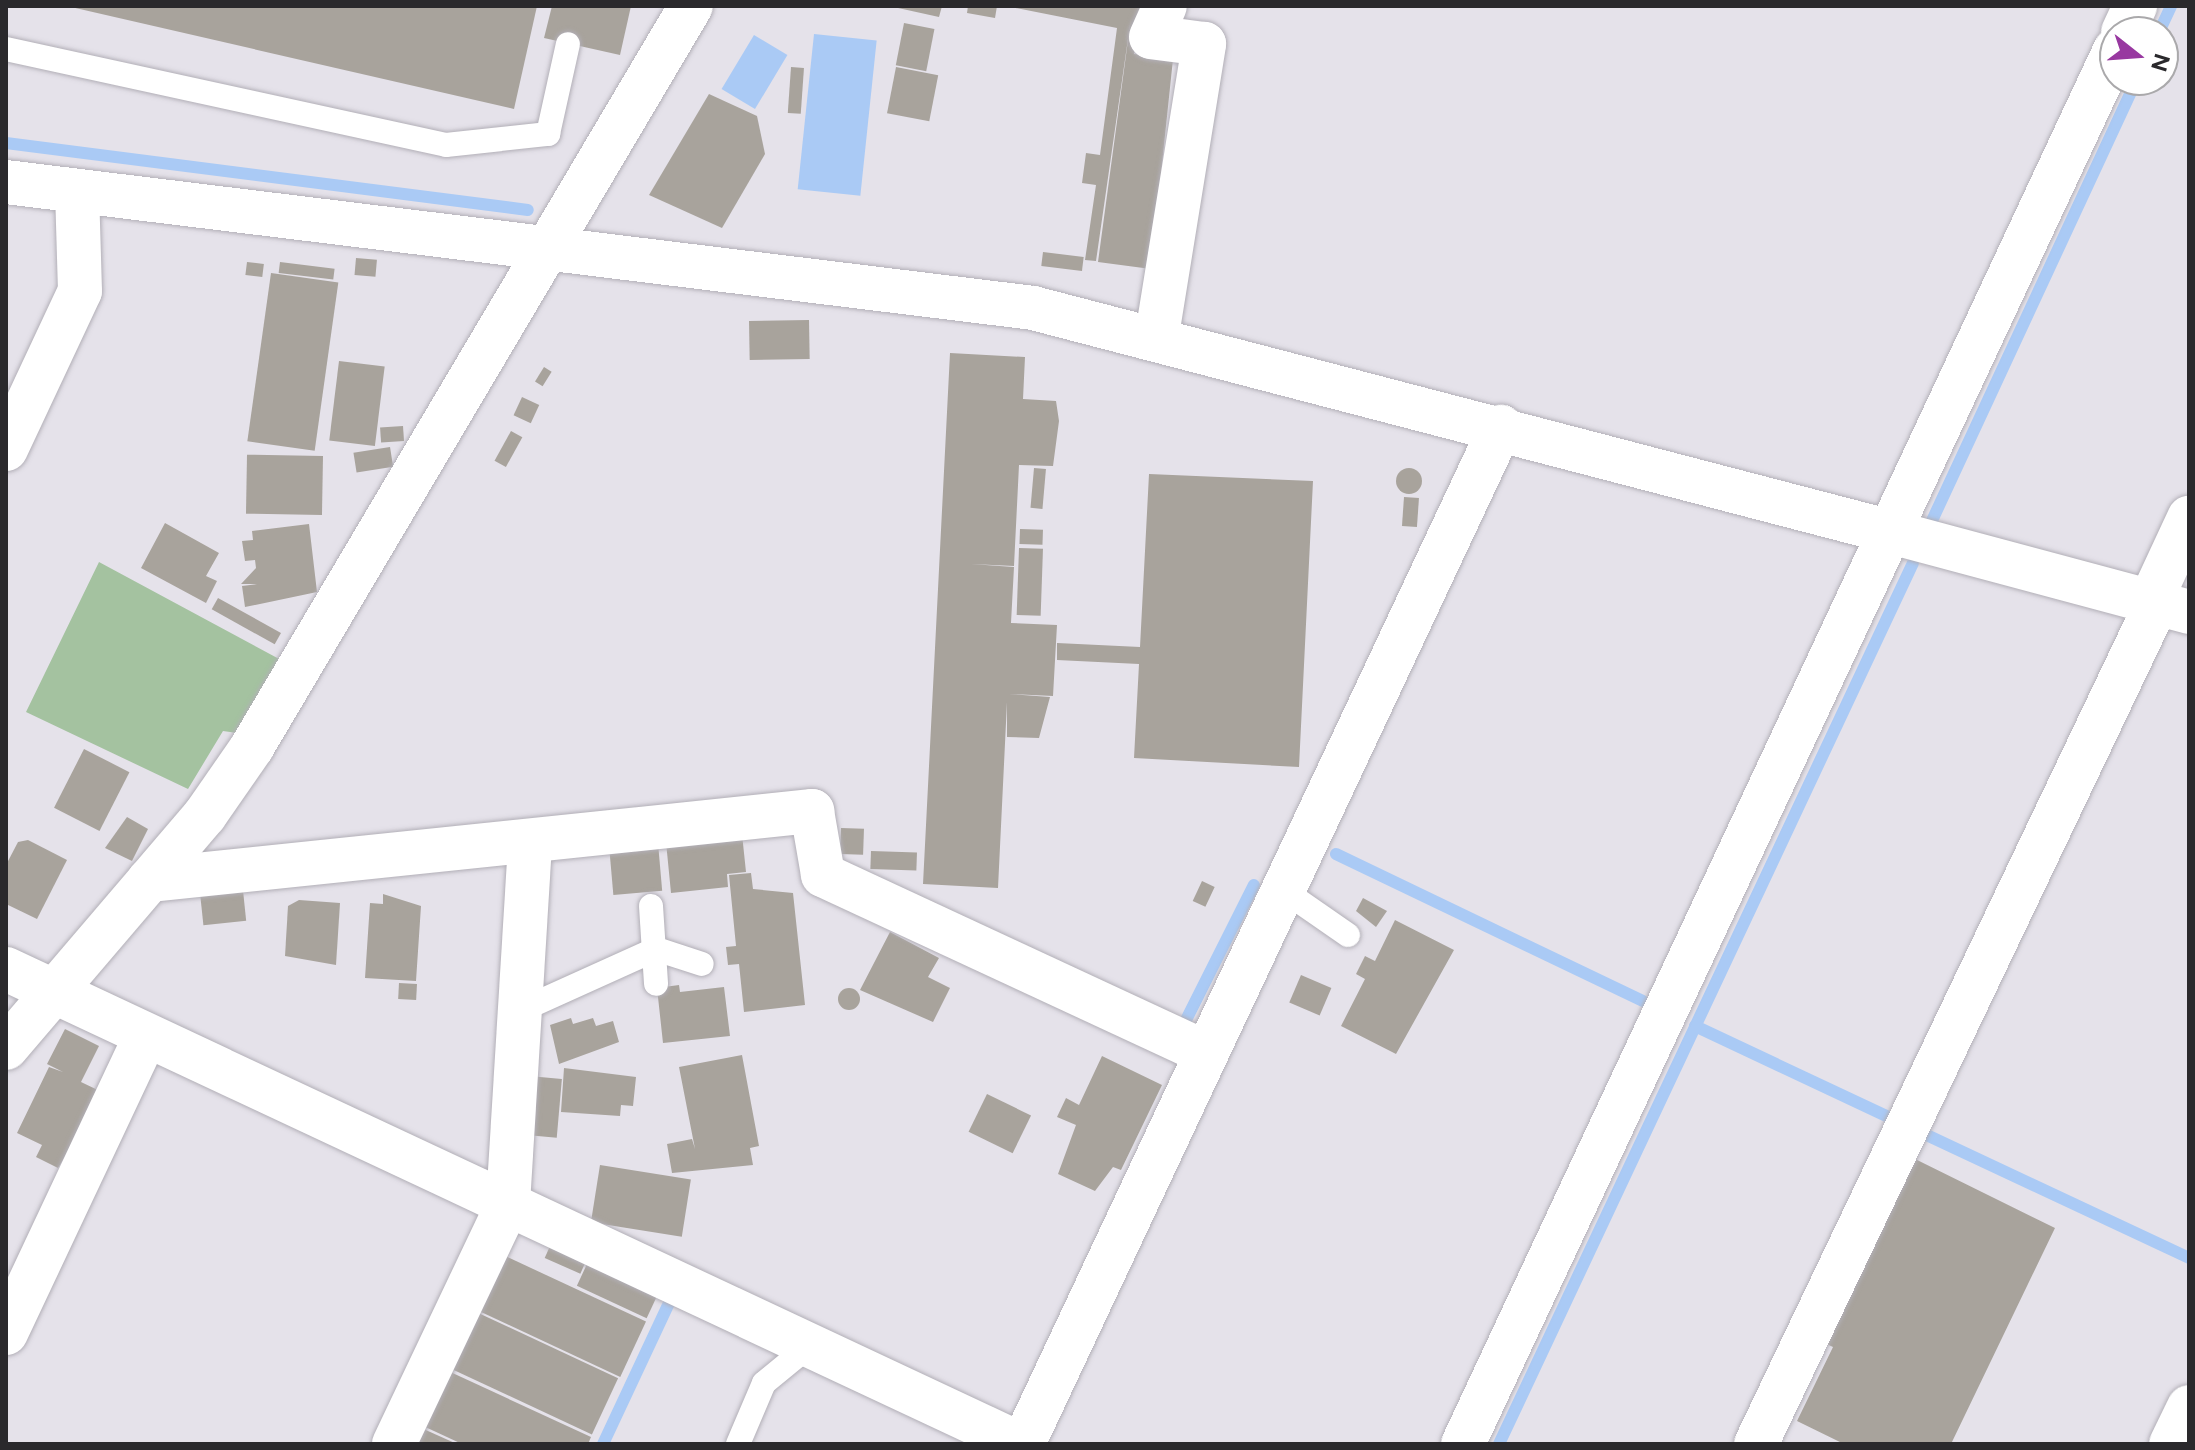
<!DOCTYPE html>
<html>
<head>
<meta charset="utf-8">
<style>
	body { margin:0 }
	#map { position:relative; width:2195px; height:1450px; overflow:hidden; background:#e5e2ea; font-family:Figtree,sans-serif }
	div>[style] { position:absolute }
	.green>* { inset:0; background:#a4c2a0 }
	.water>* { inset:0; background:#aacaf5; transform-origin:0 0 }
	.stream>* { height:12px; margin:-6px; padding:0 6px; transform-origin:6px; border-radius:6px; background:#aacaf5 }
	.building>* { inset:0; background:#a8a39c; transform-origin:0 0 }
	.round { border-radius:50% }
	.roads { filter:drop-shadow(0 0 2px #b2afb7) drop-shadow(0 0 2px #b2afb7) }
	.service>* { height:24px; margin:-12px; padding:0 12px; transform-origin:12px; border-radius:12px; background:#fff }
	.minor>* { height:44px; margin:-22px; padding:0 22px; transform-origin:22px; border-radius:22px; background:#fff }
	.tertiary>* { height:44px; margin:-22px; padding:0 22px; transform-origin:22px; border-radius:22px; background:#fff }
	span { translate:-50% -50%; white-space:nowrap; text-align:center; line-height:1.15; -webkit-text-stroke:6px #fff; paint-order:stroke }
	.frame { position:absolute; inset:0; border:8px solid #2a292c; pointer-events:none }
	.north { position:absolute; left:2099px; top:16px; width:80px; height:80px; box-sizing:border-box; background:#fff; border:2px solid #aaa9ab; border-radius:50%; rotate:107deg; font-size:22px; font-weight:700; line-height:32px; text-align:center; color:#2a292c }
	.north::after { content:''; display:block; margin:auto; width:28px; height:36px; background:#9838a0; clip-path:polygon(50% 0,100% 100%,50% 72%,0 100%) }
</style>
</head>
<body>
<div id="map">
	<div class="green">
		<div style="clip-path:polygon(99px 562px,281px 660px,237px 733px,223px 731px,188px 789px,26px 712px)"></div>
	</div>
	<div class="water">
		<div style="left:814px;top:34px;width:63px;height:156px;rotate:6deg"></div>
		<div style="left:754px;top:35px;width:39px;height:63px;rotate:31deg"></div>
	</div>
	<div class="stream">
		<div style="left:2159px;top:32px;width:29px;rotate:-65deg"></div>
		<div style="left:6px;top:143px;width:526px;rotate:7.31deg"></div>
		<div style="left:1930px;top:525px;width:491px;rotate:-65.1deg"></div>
		<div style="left:1336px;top:854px;width:340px;rotate:25.6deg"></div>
		<div style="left:1695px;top:1026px;width:225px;rotate:25.2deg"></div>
		<div style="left:1182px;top:1028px;width:160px;rotate:-63.3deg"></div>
		<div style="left:1916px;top:1130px;width:302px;rotate:25.1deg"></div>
		<div style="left:603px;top:1444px;width:158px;rotate:-64.9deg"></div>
		<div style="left:1499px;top:1444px;width:973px;rotate:-64.83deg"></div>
	</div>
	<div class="building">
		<div style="clip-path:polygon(537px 6px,514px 109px,71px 7px,71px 6px)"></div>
		<div style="clip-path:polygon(552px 6px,631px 6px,620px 55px,544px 38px)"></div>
		<div style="clip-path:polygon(889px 6px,942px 6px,939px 17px)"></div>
		<div style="clip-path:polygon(968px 6px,997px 6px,995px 18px,967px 13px)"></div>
		<div style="clip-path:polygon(1006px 6px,1140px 6px,1134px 54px,1173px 59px,1151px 269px,1098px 262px,1131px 18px,1096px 261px,1085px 260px,1096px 185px,1082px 183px,1086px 153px,1100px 155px,1117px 28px)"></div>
		<div style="left:904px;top:23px;width:31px;height:43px;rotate:11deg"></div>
		<div style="left:791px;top:67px;width:13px;height:46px;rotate:4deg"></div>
		<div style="left:896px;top:67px;width:43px;height:47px;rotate:11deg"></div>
		<div style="clip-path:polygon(709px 94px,757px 116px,765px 154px,722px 228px,649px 195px)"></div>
		<div style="left:1043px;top:252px;width:41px;height:14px;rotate:7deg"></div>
		<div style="left:356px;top:258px;width:21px;height:17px;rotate:5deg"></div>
		<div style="left:247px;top:262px;width:17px;height:13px;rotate:7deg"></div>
		<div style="left:280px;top:262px;width:55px;height:11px;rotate:7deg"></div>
		<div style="left:271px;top:273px;width:68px;height:170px;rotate:8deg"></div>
		<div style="left:809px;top:320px;width:39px;height:60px;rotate:89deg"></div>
		<div style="clip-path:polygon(950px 353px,1025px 357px,1023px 399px,1056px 401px,1059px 421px,1053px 466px,1019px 465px,1014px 566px,971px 564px,1014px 567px,1011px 623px,1057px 625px,1053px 696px,1008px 694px,1050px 697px,1039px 738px,1007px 737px,1007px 702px,998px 888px,923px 884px)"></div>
		<div style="left:339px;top:361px;width:46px;height:80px;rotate:7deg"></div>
		<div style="left:544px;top:367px;width:9px;height:17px;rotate:32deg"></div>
		<div style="left:522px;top:397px;width:19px;height:20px;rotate:25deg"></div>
		<div style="left:403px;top:426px;width:15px;height:23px;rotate:86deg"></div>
		<div style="left:511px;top:431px;width:13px;height:34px;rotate:29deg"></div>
		<div style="left:390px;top:447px;width:20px;height:37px;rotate:81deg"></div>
		<div style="left:323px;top:456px;width:59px;height:76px;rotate:91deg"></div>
		<div style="left:1034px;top:468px;width:12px;height:40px;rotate:5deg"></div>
		<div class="round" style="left:1396px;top:468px;width:26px;height:26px"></div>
		<div style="clip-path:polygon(1149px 474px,1313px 481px,1299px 767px,1134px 758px,1139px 664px,1057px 660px,1057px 643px,1140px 647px)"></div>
		<div style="left:1404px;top:497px;width:15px;height:29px;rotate:4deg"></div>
		<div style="clip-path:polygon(165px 523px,219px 553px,206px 576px,217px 581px,206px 603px,141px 568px)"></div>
		<div style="clip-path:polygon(309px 524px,317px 592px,245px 607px,242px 586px,257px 584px,241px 584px,256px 568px,255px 560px,245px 561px,242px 541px,253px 540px,252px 531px)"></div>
		<div style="left:1020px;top:529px;width:23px;height:15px;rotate:2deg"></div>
		<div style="left:1019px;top:548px;width:24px;height:67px;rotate:2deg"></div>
		<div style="left:218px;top:598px;width:72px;height:13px;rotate:29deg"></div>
		<div style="left:84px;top:749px;width:51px;height:66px;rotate:27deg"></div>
		<div style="clip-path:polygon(127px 817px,148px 829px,132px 861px,105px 848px)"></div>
		<div style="left:841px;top:828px;width:23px;height:26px;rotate:2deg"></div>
		<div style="clip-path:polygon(742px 834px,746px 872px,727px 874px,728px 887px,671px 893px,666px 842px)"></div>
		<div style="clip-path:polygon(28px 840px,67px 860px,37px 919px,6px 904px,6px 865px,18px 842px)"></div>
		<div style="left:658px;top:843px;width:48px;height:49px;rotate:85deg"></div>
		<div style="left:871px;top:851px;width:46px;height:18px;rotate:2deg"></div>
		<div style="clip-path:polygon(751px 873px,753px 889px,793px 893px,805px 1005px,744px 1012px,739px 964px,728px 965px,726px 947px,736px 946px,729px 875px)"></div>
		<div style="left:242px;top:881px;width:40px;height:43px;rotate:84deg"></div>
		<div style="left:1202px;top:881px;width:14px;height:22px;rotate:25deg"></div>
		<div style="clip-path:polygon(383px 894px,421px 906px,416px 981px,365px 978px,370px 903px,383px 904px)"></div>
		<div style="clip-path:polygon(1363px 898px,1387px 911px,1376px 927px,1356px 911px)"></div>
		<div style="clip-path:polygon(299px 900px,340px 903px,336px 965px,285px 956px,288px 906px)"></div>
		<div style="clip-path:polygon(1395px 920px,1454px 950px,1396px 1054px,1341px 1026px,1365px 979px,1356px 974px,1365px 956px,1375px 961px)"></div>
		<div style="clip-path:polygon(890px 932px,939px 958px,928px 977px,950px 988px,933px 1022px,860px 990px)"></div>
		<div style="left:1301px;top:975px;width:33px;height:30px;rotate:23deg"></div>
		<div style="left:399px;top:983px;width:18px;height:16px;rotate:3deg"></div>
		<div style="clip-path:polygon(679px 985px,680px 992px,724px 987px,730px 1036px,663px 1043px,657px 988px)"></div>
		<div class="round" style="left:838px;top:988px;width:22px;height:22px"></div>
		<div style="clip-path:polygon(571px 1018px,573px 1024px,593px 1018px,596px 1026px,613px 1021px,619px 1042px,559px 1064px,550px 1025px)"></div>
		<div style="clip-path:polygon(65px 1029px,99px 1046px,81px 1082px,104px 1093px,58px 1168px,36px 1157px,42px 1145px,17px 1133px,49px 1067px,63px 1072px,47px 1064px)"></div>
		<div style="clip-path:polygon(742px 1055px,759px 1146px,750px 1148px,753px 1165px,672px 1173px,667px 1144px,692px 1139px,695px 1149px,679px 1067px)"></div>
		<div style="clip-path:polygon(1102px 1056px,1162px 1085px,1121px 1170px,1113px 1167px,1095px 1191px,1058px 1174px,1076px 1125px,1057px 1117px,1066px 1098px,1079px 1105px)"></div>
		<div style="clip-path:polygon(564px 1068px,636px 1077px,633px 1106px,621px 1105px,620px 1116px,561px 1112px)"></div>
		<div style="left:529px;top:1076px;width:33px;height:59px;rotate:5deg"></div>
		<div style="left:987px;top:1094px;width:49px;height:42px;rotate:26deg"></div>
		<div style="clip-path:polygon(1909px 1156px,2055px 1228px,1951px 1444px,1844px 1444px,1797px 1421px,1833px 1347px,1820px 1341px)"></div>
		<div style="left:600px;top:1165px;width:92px;height:58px;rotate:9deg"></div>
		<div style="left:550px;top:1246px;width:39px;height:13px;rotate:24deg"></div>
		<div style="left:501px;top:1254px;width:160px;height:61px;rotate:25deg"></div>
		<div style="left:587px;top:1264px;width:77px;height:24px;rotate:25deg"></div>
		<div style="left:474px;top:1311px;width:159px;height:62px;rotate:25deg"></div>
		<div style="clip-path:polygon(446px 1370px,591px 1437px,588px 1444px,462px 1444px,421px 1425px)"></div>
		<div style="clip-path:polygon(419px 1427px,457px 1444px,411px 1444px)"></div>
	</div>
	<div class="roads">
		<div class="service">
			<div style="left:6px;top:49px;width:450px;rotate:12.3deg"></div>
			<div style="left:446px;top:145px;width:103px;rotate:-6.2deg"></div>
			<div style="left:548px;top:134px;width:92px;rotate:-77.5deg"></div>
			<div style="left:1283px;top:890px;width:79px;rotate:34.7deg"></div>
			<div style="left:651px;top:906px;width:78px;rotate:86.3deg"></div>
			<div style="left:519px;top:1011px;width:150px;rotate:-24.3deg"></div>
			<div style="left:656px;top:949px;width:48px;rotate:18.1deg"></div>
			<div style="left:738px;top:1444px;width:66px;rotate:-66.9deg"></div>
			<div style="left:764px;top:1383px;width:58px;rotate:-39.4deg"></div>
		</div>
		<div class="minor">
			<div style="left:1157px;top:335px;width:295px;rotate:-80.8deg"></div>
			<div style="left:1204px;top:44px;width:53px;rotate:-172.5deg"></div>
			<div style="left:1151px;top:37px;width:34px;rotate:-66deg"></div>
			<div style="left:6px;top:449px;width:174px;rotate:-64.9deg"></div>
			<div style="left:80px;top:291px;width:100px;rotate:-91.7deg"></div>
			<div style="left:1891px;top:532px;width:309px;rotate:15deg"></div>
			<div style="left:2150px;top:602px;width:93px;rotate:-65.1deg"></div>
			<div style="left:149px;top:880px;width:667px;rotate:-5.94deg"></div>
			<div style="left:812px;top:811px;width:65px;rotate:80.2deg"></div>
			<div style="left:823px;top:875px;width:422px;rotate:24.9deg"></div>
			<div style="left:6px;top:969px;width:1120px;rotate:25.1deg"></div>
			<div style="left:6px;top:1333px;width:329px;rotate:-64.8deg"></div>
			<div style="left:394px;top:1444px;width:266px;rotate:-64.6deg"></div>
			<div style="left:508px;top:1204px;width:361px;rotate:-86.5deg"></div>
			<div style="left:1023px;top:1444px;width:1124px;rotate:-64.83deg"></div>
			<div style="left:1756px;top:1444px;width:932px;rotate:-64.51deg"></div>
			<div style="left:2171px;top:1444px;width:41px;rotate:-64.1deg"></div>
		</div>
		<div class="tertiary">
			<div style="left:2123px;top:32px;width:29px;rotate:-65deg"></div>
			<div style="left:6px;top:182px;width:1035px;rotate:6.99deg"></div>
			<div style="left:1033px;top:308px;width:887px;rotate:14.63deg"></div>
			<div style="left:6px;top:1048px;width:306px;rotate:-49.5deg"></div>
			<div style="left:205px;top:815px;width:83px;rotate:-55.3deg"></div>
			<div style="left:252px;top:747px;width:861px;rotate:-59.36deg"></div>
			<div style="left:1463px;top:1444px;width:1539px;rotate:-64.93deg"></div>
		</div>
	</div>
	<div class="frame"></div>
	<div class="north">N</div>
</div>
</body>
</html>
